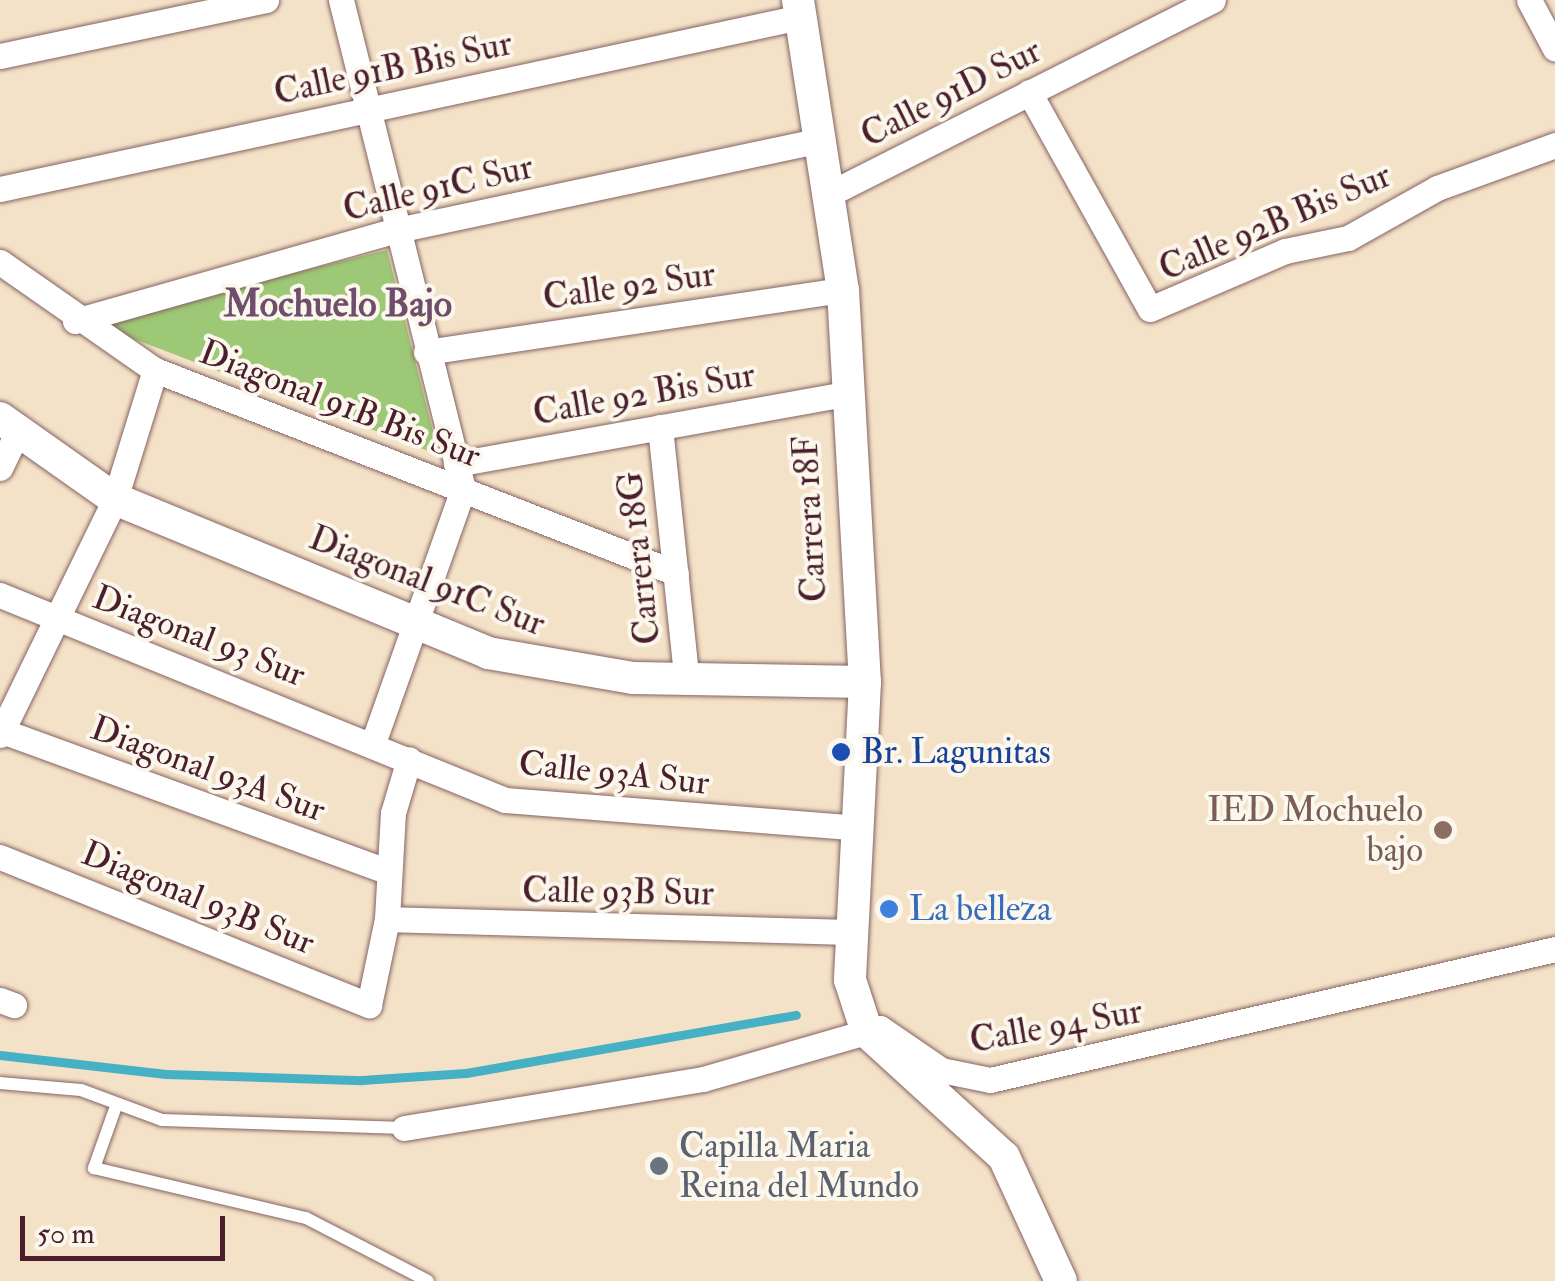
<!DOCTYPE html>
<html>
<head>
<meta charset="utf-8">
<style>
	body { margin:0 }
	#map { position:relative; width:1555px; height:1281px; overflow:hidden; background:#f4e2c8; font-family:"IM FELL Double Pica",serif }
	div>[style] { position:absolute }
	.green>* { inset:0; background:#9dc875 }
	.stream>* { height:9px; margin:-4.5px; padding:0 4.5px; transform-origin:4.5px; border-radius:4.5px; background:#46b1c5 }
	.roads { filter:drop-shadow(0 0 2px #866362) drop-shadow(0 0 2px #866362) }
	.service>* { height:12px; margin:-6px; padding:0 6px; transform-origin:6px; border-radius:6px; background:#fff }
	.minor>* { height:25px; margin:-12.5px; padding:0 12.5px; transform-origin:12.5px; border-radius:12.5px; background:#fff }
	.tertiary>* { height:32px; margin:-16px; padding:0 16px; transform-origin:16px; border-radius:16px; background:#fff }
	.dots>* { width:28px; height:28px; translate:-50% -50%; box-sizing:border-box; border:5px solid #fbf7ec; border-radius:50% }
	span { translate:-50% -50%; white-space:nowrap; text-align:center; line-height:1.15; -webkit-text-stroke:8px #fbf7ec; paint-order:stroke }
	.street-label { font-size:35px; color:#4a1f2b }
	.transit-label { font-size:35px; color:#164399 }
	.left { translate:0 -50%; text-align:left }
	.education-label { font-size:35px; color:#785e54 }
	.right { translate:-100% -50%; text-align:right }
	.shop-label { font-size:35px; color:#366cbe }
	.worship-label { font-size:35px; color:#5b616d }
	.neighbourhood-label { font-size:38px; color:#6e4e6a; font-weight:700 }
	.scale { position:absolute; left:20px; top:1216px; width:205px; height:45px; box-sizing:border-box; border:5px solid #4a1f2b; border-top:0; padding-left:12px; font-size:30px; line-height:35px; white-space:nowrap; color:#4a1f2b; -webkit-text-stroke:8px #fbf7ec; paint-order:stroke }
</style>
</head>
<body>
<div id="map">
	<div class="green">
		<div style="clip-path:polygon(387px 250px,439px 455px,92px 323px)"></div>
	</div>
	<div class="stream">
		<div style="left:0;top:1055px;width:167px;rotate:6.5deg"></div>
		<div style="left:166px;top:1074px;width:196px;rotate:1.8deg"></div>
		<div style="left:362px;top:1080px;width:104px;rotate:-3.9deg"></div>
		<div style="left:466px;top:1073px;width:335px;rotate:-10deg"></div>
	</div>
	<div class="roads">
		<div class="service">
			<div style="left:0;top:1083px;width:81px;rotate:4.9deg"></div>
			<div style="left:81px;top:1090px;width:86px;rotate:20.3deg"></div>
			<div style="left:162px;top:1120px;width:242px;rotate:1.9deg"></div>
			<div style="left:115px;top:1109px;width:63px;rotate:109.6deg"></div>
			<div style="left:94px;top:1168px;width:218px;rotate:13.3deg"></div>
			<div style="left:306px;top:1218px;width:137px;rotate:27.3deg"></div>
		</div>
		<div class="minor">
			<div style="left:341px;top:0;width:504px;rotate:75.99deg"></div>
			<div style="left:463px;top:489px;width:267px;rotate:109.5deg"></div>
			<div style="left:1529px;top:0;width:55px;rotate:62deg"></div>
			<div style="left:0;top:56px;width:272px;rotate:-11.9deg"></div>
			<div style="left:1029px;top:92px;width:248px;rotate:60.9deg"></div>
			<div style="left:1150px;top:309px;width:147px;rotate:-23.2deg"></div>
			<div style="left:1285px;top:251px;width:64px;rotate:-11.7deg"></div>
			<div style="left:1348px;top:238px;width:102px;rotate:-29.3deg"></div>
			<div style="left:1437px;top:188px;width:126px;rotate:-20deg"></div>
			<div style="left:0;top:189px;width:818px;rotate:-12.13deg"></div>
			<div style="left:829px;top:194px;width:430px;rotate:-26.8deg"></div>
			<div style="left:0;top:262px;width:189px;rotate:34.9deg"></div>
			<div style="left:155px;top:370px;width:559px;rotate:21.29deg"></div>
			<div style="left:75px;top:321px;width:330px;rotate:-15.8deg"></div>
			<div style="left:393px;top:231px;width:437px;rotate:-12deg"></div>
			<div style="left:426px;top:352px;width:422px;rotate:-8.5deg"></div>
			<div style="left:660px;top:427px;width:256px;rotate:84deg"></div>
			<div style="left:456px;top:464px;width:394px;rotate:-10.2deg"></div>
			<div style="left:0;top:468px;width:41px;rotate:-64.1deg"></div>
			<div style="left:0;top:595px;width:545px;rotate:22.09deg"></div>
			<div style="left:505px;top:800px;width:356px;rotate:4.5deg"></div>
			<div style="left:2px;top:731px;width:412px;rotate:20deg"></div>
			<div style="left:0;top:735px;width:263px;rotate:-64deg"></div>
			<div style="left:115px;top:499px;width:135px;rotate:-72.8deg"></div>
			<div style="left:0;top:857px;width:398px;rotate:21.9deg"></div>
			<div style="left:369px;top:1005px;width:88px;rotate:-78.2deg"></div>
			<div style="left:387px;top:919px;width:106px;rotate:-86.8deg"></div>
			<div style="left:393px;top:813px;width:56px;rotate:-73.5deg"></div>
			<div style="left:387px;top:919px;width:460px;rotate:1.6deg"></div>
			<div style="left:0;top:1000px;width:15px;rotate:20deg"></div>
			<div style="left:404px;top:1128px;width:303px;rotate:-9.3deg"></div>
			<div style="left:703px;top:1079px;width:184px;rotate:-16.1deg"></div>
			<div style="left:880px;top:1028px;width:74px;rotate:34.5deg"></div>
			<div style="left:941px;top:1070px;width:50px;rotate:11.5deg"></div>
			<div style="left:990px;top:1080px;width:580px;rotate:-13.05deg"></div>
		</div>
		<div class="tertiary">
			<div style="left:798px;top:0;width:293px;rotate:81.2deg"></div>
			<div style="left:843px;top:290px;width:393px;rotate:86.8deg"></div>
			<div style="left:865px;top:682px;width:298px;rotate:92.9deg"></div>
			<div style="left:850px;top:980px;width:55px;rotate:71.9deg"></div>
			<div style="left:867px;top:1032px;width:185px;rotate:42.4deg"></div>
			<div style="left:1004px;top:1157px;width:136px;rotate:65.3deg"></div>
			<div style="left:0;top:418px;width:141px;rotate:35.2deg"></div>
			<div style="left:115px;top:499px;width:404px;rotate:22.4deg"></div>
			<div style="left:488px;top:653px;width:147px;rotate:9.8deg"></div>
			<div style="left:633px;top:678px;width:232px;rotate:1deg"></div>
		</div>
	</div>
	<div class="dots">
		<div style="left:841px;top:752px;background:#1a4fb4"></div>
		<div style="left:1443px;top:830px;background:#8d6e63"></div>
		<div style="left:889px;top:909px;background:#3f7fe0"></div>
		<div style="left:659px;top:1166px;background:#6b7280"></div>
	</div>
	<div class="street-label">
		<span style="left:393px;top:68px;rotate:-12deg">Calle 91B Bis Sur</span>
		<span style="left:951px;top:93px;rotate:-27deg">Calle 91D Sur</span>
		<span style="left:438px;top:188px;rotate:-13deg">Calle 91C Sur</span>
		<span style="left:1275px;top:222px;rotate:-23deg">Calle 92B Bis Sur</span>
		<span style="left:629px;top:286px;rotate:-8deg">Calle 92 Sur</span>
		<span style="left:644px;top:394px;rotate:-10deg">Calle 92 Bis Sur</span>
		<span style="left:340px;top:404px;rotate:21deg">Diagonal 91B Bis Sur</span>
		<span style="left:810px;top:519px;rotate:-93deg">Carrera 18F</span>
		<span style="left:639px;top:558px;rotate:-96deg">Carrera 18G</span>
		<span style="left:427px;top:581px;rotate:21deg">Diagonal 91C Sur</span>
		<span style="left:199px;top:636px;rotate:21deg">Diagonal 93 Sur</span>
		<span style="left:208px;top:769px;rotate:20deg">Diagonal 93A Sur</span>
		<span style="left:614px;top:773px;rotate:6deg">Calle 93A Sur</span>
		<span style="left:618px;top:892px;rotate:1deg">Calle 93B Sur</span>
		<span style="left:198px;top:898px;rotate:22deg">Diagonal 93B Sur</span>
		<span style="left:1056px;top:1026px;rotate:-10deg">Calle 94 Sur</span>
	</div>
	<div class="transit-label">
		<span class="left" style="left:861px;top:752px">Br. Lagunitas</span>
	</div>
	<div class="education-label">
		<span class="right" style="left:1423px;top:830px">IED Mochuelo<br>bajo</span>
	</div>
	<div class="shop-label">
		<span class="left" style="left:909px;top:909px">La belleza</span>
	</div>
	<div class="worship-label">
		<span class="left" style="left:679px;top:1166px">Capilla Maria<br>Reina del Mundo</span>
	</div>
	<div class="neighbourhood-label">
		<span style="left:338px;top:305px">Mochuelo Bajo</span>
	</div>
	<div class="scale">50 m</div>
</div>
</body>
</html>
